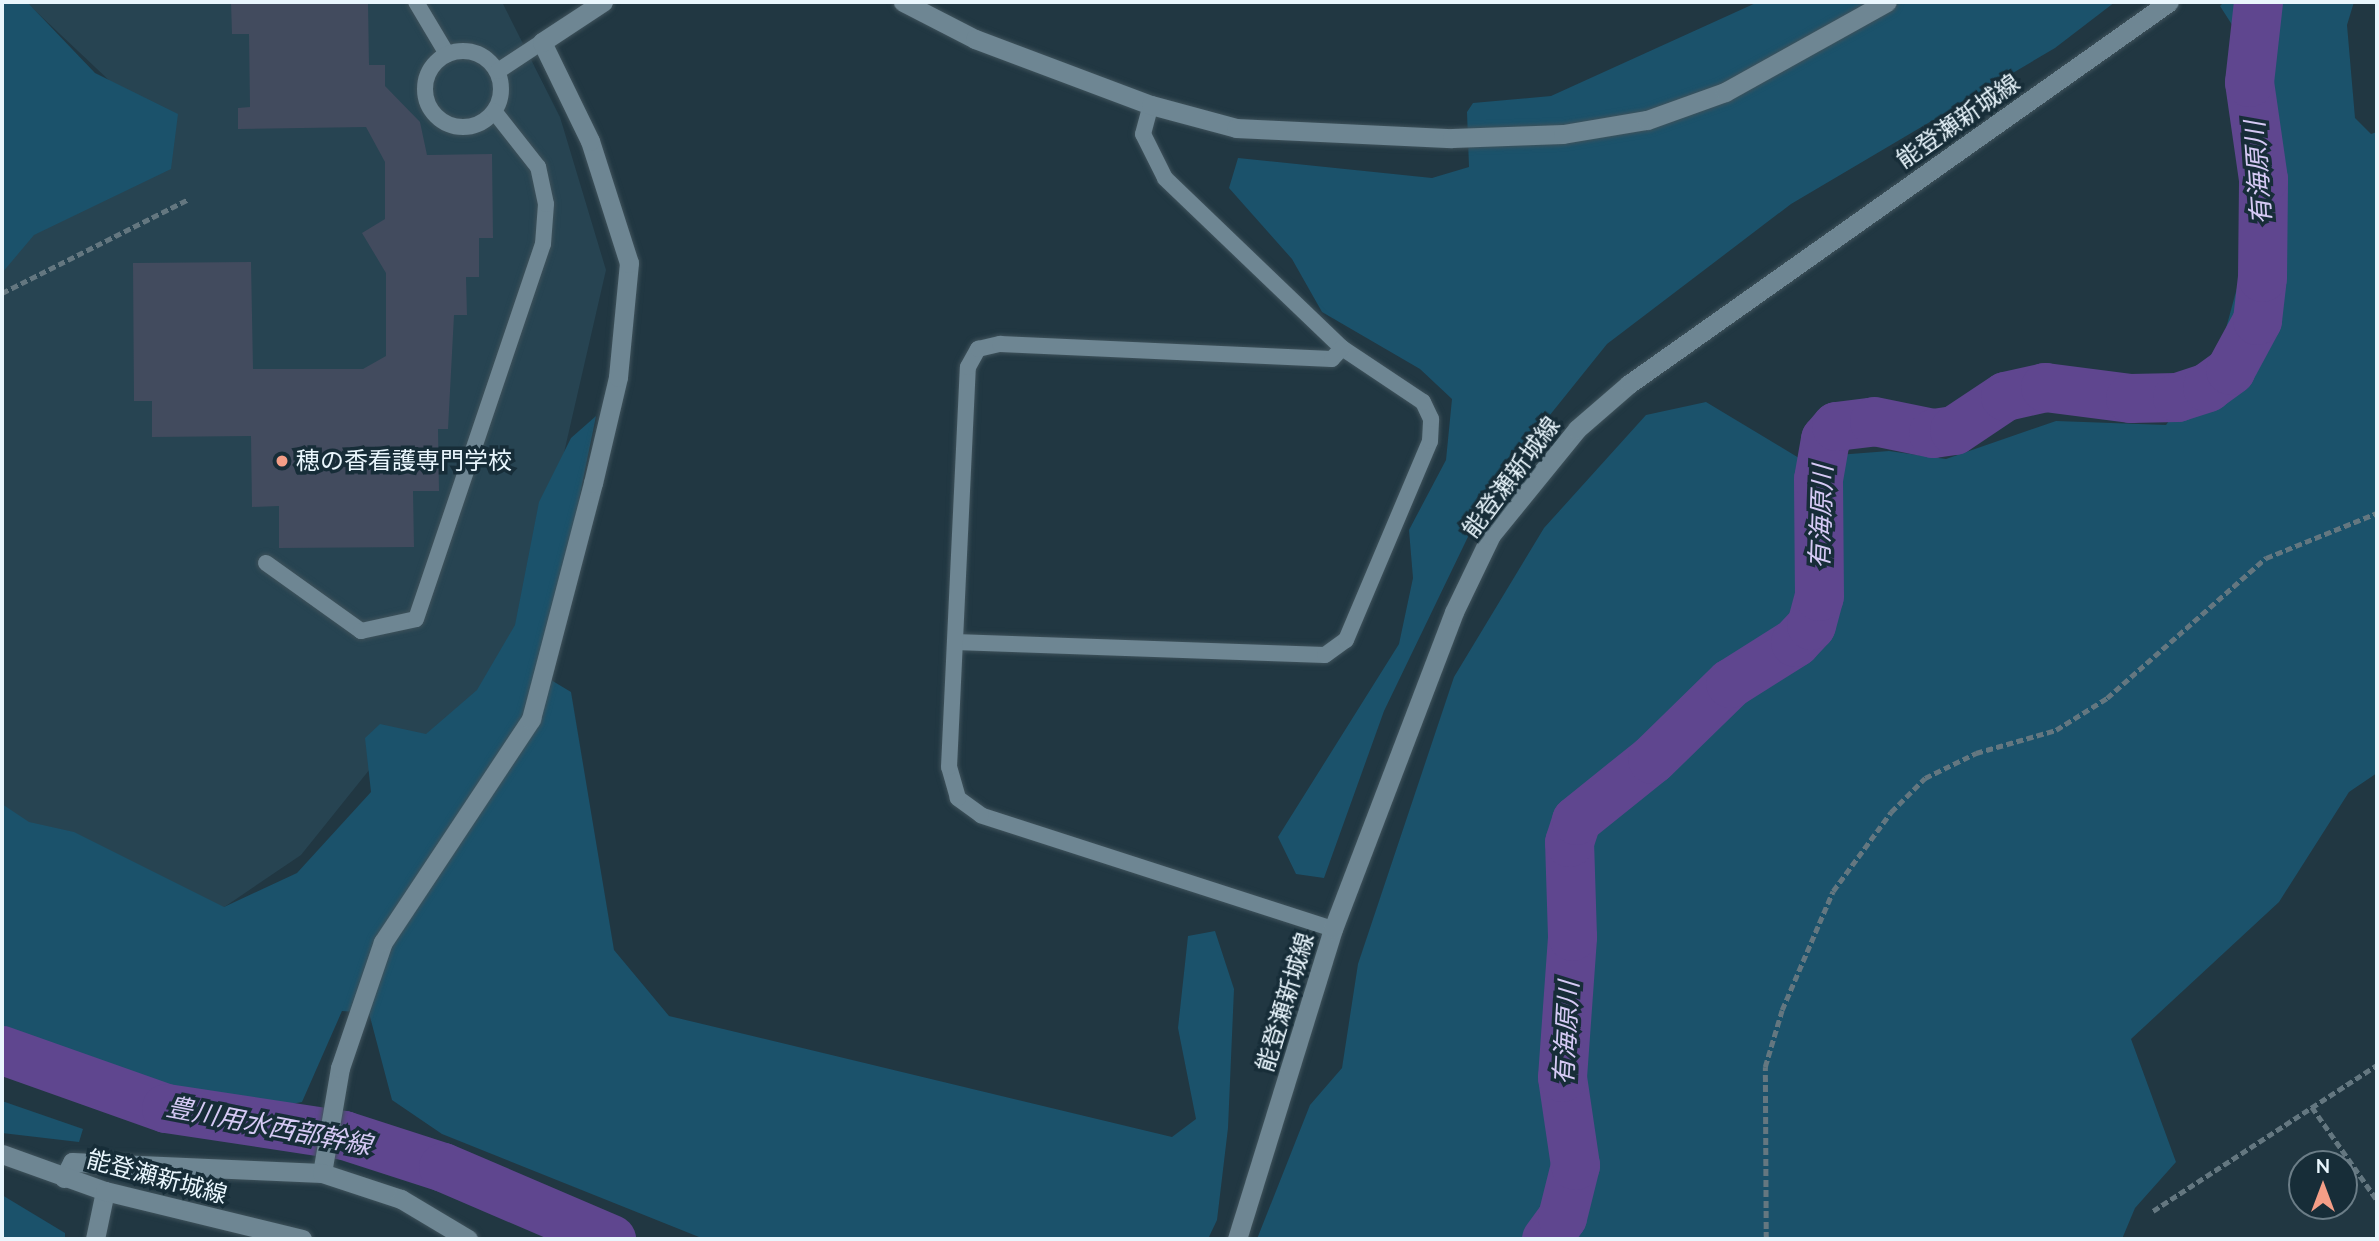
<!DOCTYPE html>
<html>
<head>
<meta charset="utf-8">
<style>
	body { margin:0 }
	#map { position:relative; width:2379px; height:1241px; overflow:hidden; background:#213742; font-family:Mulish,"Noto Sans JP",sans-serif }
	div>[style] { position:absolute }
	.built>* { inset:0; background:#274452 }
	.green>* { inset:0; background:#1b526b }
	.river>* { height:49px; margin:-24.5px; padding:0 24.5px; transform-origin:24.5px; border-radius:24.5px; background:#5f468f }
	.building>* { inset:0; background:#424b5e }
	.path>* { height:4.5px; margin-top:-2.25px; transform-origin:0; background:repeating-linear-gradient(90deg,#647780 0 7px,transparent 0 10.5px) }
	.roads { filter:drop-shadow(0 0 2px #3f525b) drop-shadow(0 0 2px #3f525b) }
	.service>* { height:16px; margin:-8px; padding:0 8px; transform-origin:8px; border-radius:8px; background:#6e8693 }
	.service>.ring { margin:-8px; padding:0; box-sizing:content-box; background:none; border:16px solid #6e8693; border-radius:50% }
	.minor>* { height:19px; margin:-9.5px; padding:0 9.5px; transform-origin:9.5px; border-radius:9.5px; background:#6e8693 }
	.secondary>* { height:19px; margin:-9.5px; padding:0 9.5px; transform-origin:9.5px; border-radius:9.5px; background:#6e8693 }
	.dots>* { width:19px; height:19px; translate:-50% -50%; box-sizing:border-box; border:4px solid #172d38; border-radius:50% }
	span { translate:-50% -50%; white-space:nowrap; text-align:center; line-height:1.15; -webkit-text-stroke:7px #172d38; paint-order:stroke }
	.street-label { font-size:24px; color:#e9f6fd }
	.poi-label { font-size:24px; color:#e9f6fd }
	.left { translate:0 -50%; text-align:left }
	.water-label { font-size:26px; color:#d6caf5; font-style:italic }
	.frame { position:absolute; inset:0; border:4px solid #e9f6fd; pointer-events:none }
	.north { position:absolute; left:2288px; top:1150px; width:70px; height:70px; box-sizing:border-box; background:#172d38; border:2px solid #6b7d87; border-radius:50%; rotate:0deg; font-size:19px; font-weight:700; line-height:28px; text-align:center; color:#e9f6fd }
	.north::after { content:''; display:block; margin:auto; width:24px; height:32px; background:#f49e87; clip-path:polygon(50% 0,100% 100%,50% 72%,0 100%) }
</style>
</head>
<body>
<div id="map">
	<div class="built">
		<div style="clip-path:polygon(26px 2px,502px 2px,560px 117px,606px 270px,518px 653px,446px 731px,386px 749px,301px 855px,214px 914px,2px 817px,2px 252px,149px 118px)"></div>
	</div>
	<div class="green">
		<div style="clip-path:polygon(2px 2px,27px 2px,95px 73px,178px 114px,171px 169px,34px 235px,2px 273px)"></div>
		<div style="clip-path:polygon(1758px 2px,2115px 2px,2055px 48px,1791px 204px,1607px 344px,1492px 487px,1384px 711px,1324px 878px,1296px 874px,1278px 837px,1399px 644px,1413px 578px,1409px 530px,1446px 460px,1452px 399px,1420px 369px,1322px 312px,1292px 259px,1229px 188px,1238px 158px,1432px 178px,1469px 167px,1467px 112px,1473px 103px,1551px 96px)"></div>
		<div style="clip-path:polygon(2224px 2px,2354px 2px,2347px 25px,2355px 118px,2371px 134px,2377px 132px,2377px 773px,2349px 792px,2279px 902px,2131px 1039px,2176px 1162px,2135px 1208px,2122px 1239px,1257px 1239px,1310px 1105px,1342px 1068px,1358px 964px,1454px 677px,1544px 528px,1646px 415px,1706px 402px,1799px 458px,1889px 451px,1946px 459px,2056px 421px,2166px 425px,2219px 354px,2250px 240px,2258px 136px,2252px 56px,2220px 6px)"></div>
		<div style="clip-path:polygon(596px 416px,571px 539px,536px 671px,571px 692px,614px 950px,669px 1016px,1172px 1137px,1196px 1119px,1178px 1028px,1188px 936px,1215px 931px,1234px 989px,1228px 1128px,1217px 1220px,1208px 1239px,704px 1239px,442px 1134px,392px 1100px,369px 1013px,342px 1011px,302px 1102px,264px 1109px,104px 1072px,2px 1028px,2px 804px,29px 822px,74px 832px,224px 907px,297px 873px,371px 792px,365px 738px,380px 724px,426px 734px,477px 690px,515px 625px,539px 502px,571px 438px)"></div>
		<div style="clip-path:polygon(2px 1101px,83px 1129px,79px 1142px,2px 1133px)"></div>
		<div style="clip-path:polygon(2px 1195px,65px 1233px,65px 1239px,2px 1239px)"></div>
	</div>
	<div class="river">
		<div style="left:2px;top:1050px;width:174px;rotate:19.5deg"></div>
		<div style="left:166px;top:1108px;width:180px;rotate:8.6deg"></div>
		<div style="left:344px;top:1135px;width:104px;rotate:17.9deg"></div>
		<div style="left:443px;top:1167px;width:183px;rotate:23.2deg"></div>
		<div style="left:1546px;top:1239px;width:27px;rotate:-54deg"></div>
		<div style="left:1562px;top:1217px;width:54px;rotate:-76deg"></div>
		<div style="left:1575px;top:1165px;width:89px;rotate:-98.4deg"></div>
		<div style="left:1562px;top:1077px;width:141px;rotate:-85.9deg"></div>
		<div style="left:1572px;top:936px;width:94px;rotate:-91.8deg"></div>
		<div style="left:1569px;top:842px;width:23px;rotate:-72deg"></div>
		<div style="left:1576px;top:820px;width:97px;rotate:-38.8deg"></div>
		<div style="left:1652px;top:759px;width:109px;rotate:-44.3deg"></div>
		<div style="left:1730px;top:683px;width:77px;rotate:-32.2deg"></div>
		<div style="left:1795px;top:642px;width:23px;rotate:-47deg"></div>
		<div style="left:1811px;top:625px;width:30px;rotate:-75deg"></div>
		<div style="left:1819px;top:596px;width:117px;rotate:-90.5deg"></div>
		<div style="left:1818px;top:479px;width:41px;rotate:-80.1deg"></div>
		<div style="left:1825px;top:439px;width:17px;rotate:-50deg"></div>
		<div style="left:1836px;top:426px;width:38px;rotate:-7deg"></div>
		<div style="left:1874px;top:421px;width:60px;rotate:11.5deg"></div>
		<div style="left:1933px;top:433px;width:21px;rotate:-8deg"></div>
		<div style="left:1954px;top:430px;width:61px;rotate:-33.7deg"></div>
		<div style="left:2005px;top:396px;width:41px;rotate:-12.7deg"></div>
		<div style="left:2045px;top:387px;width:86px;rotate:7.4deg"></div>
		<div style="left:2130px;top:398px;width:47px;rotate:-1.2deg"></div>
		<div style="left:2177px;top:397px;width:32px;rotate:-18deg"></div>
		<div style="left:2207px;top:387px;width:29px;rotate:-36deg"></div>
		<div style="left:2230px;top:370px;width:57px;rotate:-61.6deg"></div>
		<div style="left:2257px;top:320px;width:43px;rotate:-83.4deg"></div>
		<div style="left:2262px;top:277px;width:98px;rotate:-89.4deg"></div>
		<div style="left:2263px;top:179px;width:98px;rotate:-98.2deg"></div>
		<div style="left:2249px;top:82px;width:81px;rotate:-83.6deg"></div>
	</div>
	<div class="building">
		<div style="clip-path:polygon(231px 2px,368px 2px,369px 65px,385px 65px,385px 86px,420px 122px,427px 155px,492px 154px,493px 238px,479px 238px,479px 277px,466px 277px,467px 315px,454px 315px,448px 429px,438px 429px,439px 491px,413px 491px,414px 547px,279px 548px,279px 506px,252px 507px,251px 436px,152px 437px,152px 401px,134px 401px,133px 263px,251px 262px,253px 369px,363px 369px,386px 356px,386px 273px,362px 233px,385px 219px,385px 162px,366px 127px,238px 129px,238px 108px,250px 107px,249px 34px,232px 34px)"></div>
	</div>
	<div class="path">
		<div style="left:2px;top:293px;width:209px;rotate:-26.7deg"></div>
		<div style="left:2312px;top:1107px;width:113px;rotate:55deg"></div>
		<div style="left:2153px;top:1211px;width:267px;rotate:-33.1deg"></div>
		<div style="left:1766px;top:1239px;width:172px;rotate:-90.3deg"></div>
		<div style="left:1765px;top:1067px;width:59px;rotate:-73.4deg"></div>
		<div style="left:1782px;top:1010px;width:129px;rotate:-66.8deg"></div>
		<div style="left:1833px;top:891px;width:98px;rotate:-53.7deg"></div>
		<div style="left:1891px;top:812px;width:48px;rotate:-45deg"></div>
		<div style="left:1925px;top:778px;width:57px;rotate:-26.1deg"></div>
		<div style="left:1976px;top:753px;width:83px;rotate:-16deg"></div>
		<div style="left:2056px;top:730px;width:60px;rotate:-32.1deg"></div>
		<div style="left:2107px;top:698px;width:212px;rotate:-41.4deg"></div>
		<div style="left:2266px;top:558px;width:120px;rotate:-22.1deg"></div>
	</div>
	<div class="roads">
		<div class="service">
			<div style="left:416px;top:2px;width:61px;rotate:59.2deg"></div>
			<div class="ring" style="left:425px;top:51px;width:60px;height:60px"></div>
			<div style="left:498px;top:71px;width:53px;rotate:-33.4deg"></div>
			<div style="left:266px;top:563px;width:117px;rotate:35.6deg"></div>
			<div style="left:361px;top:631px;width:56px;rotate:-12.3deg"></div>
			<div style="left:416px;top:619px;width:396px;rotate:-71.3deg"></div>
			<div style="left:543px;top:244px;width:40px;rotate:-85.7deg"></div>
			<div style="left:546px;top:204px;width:38px;rotate:-102deg"></div>
			<div style="left:538px;top:167px;width:71px;rotate:-128.2deg"></div>
			<div style="left:955px;top:642px;width:370px;rotate:2deg"></div>
			<div style="left:1325px;top:655px;width:26px;rotate:-36deg"></div>
			<div style="left:1346px;top:640px;width:216px;rotate:-67.1deg"></div>
			<div style="left:1430px;top:441px;width:22px;rotate:-87deg"></div>
			<div style="left:1431px;top:419px;width:19px;rotate:-115deg"></div>
			<div style="left:1423px;top:402px;width:97px;rotate:-146.3deg"></div>
			<div style="left:1342px;top:348px;width:245px;rotate:-136.2deg"></div>
			<div style="left:1165px;top:178px;width:49px;rotate:-116.6deg"></div>
			<div style="left:1143px;top:134px;width:30px;rotate:-75deg"></div>
			<div style="left:1333px;top:929px;width:370px;rotate:-162.1deg"></div>
			<div style="left:981px;top:815px;width:29px;rotate:-144deg"></div>
			<div style="left:958px;top:798px;width:32px;rotate:-106deg"></div>
			<div style="left:949px;top:767px;width:400px;rotate:-87.3deg"></div>
			<div style="left:968px;top:367px;width:21px;rotate:-61deg"></div>
			<div style="left:978px;top:349px;width:23px;rotate:-13deg"></div>
			<div style="left:1000px;top:344px;width:332px;rotate:2.6deg"></div>
			<div style="left:1332px;top:359px;width:15px;rotate:-48deg"></div>
		</div>
		<div class="minor">
			<div style="left:903px;top:2px;width:81px;rotate:27.2deg"></div>
			<div style="left:975px;top:39px;width:188px;rotate:20.6deg"></div>
			<div style="left:1151px;top:105px;width:88px;rotate:15.1deg"></div>
			<div style="left:1236px;top:128px;width:216px;rotate:2.7deg"></div>
			<div style="left:1452px;top:138px;width:111px;rotate:-2.1deg"></div>
			<div style="left:1563px;top:134px;width:85px;rotate:-9.5deg"></div>
			<div style="left:1647px;top:120px;width:83px;rotate:-19.7deg"></div>
			<div style="left:1725px;top:92px;width:185px;rotate:-29.1deg"></div>
			<div style="left:322px;top:1173px;width:107px;rotate:-80.3deg"></div>
			<div style="left:340px;top:1068px;width:133px;rotate:-71.2deg"></div>
			<div style="left:383px;top:942px;width:268px;rotate:-56.4deg"></div>
			<div style="left:531px;top:719px;width:244px;rotate:-75.3deg"></div>
			<div style="left:593px;top:483px;width:109px;rotate:-76.7deg"></div>
			<div style="left:618px;top:377px;width:115px;rotate:-84.5deg"></div>
			<div style="left:629px;top:263px;width:128px;rotate:-107.7deg"></div>
			<div style="left:590px;top:141px;width:110px;rotate:-115.9deg"></div>
			<div style="left:542px;top:42px;width:73px;rotate:-33.3deg"></div>
			<div style="left:64px;top:1178px;width:18px;rotate:-63deg"></div>
			<div style="left:72px;top:1162px;width:250px;rotate:2.5deg"></div>
			<div style="left:322px;top:1173px;width:83px;rotate:18.2deg"></div>
			<div style="left:401px;top:1199px;width:78px;rotate:30.8deg"></div>
			<div style="left:95px;top:1239px;width:49px;rotate:-78.2deg"></div>
		</div>
		<div class="secondary">
			<div style="left:2px;top:1154px;width:109px;rotate:19.8deg"></div>
			<div style="left:105px;top:1191px;width:203px;rotate:13.7deg"></div>
			<div style="left:1237px;top:1239px;width:325px;rotate:-72.8deg"></div>
			<div style="left:1333px;top:929px;width:339px;rotate:-69.1deg"></div>
			<div style="left:1454px;top:612px;width:85px;rotate:-64.3deg"></div>
			<div style="left:1491px;top:535px;width:136px;rotate:-50.9deg"></div>
			<div style="left:1577px;top:429px;width:69px;rotate:-40.9deg"></div>
			<div style="left:1629px;top:384px;width:661px;rotate:-35.28deg"></div>
		</div>
	</div>
	<div class="dots">
		<div style="left:282px;top:461px;background:#f49e87"></div>
	</div>
	<div class="street-label">
		<span style="left:1958px;top:121px;rotate:-35deg">能登瀬新城線</span>
		<span style="left:1511px;top:477px;rotate:-53deg">能登瀬新城線</span>
		<span style="left:1285px;top:1002px;rotate:-73deg">能登瀬新城線</span>
		<span style="left:157px;top:1177px;rotate:15deg">能登瀬新城線</span>
	</div>
	<div class="poi-label">
		<span class="left" style="left:296px;top:461px">穂の香看護専門学校</span>
	</div>
	<div class="water-label">
		<span style="left:2258px;top:173px;rotate:-94deg">有海原川</span>
		<span style="left:1821px;top:517px;rotate:-88deg">有海原川</span>
		<span style="left:1566px;top:1033px;rotate:-87deg">有海原川</span>
		<span style="left:269px;top:1126px;rotate:11deg">豊川用水西部幹線</span>
	</div>
	<div class="frame"></div>
	<div class="north">N</div>
</div>
</body>
</html>
